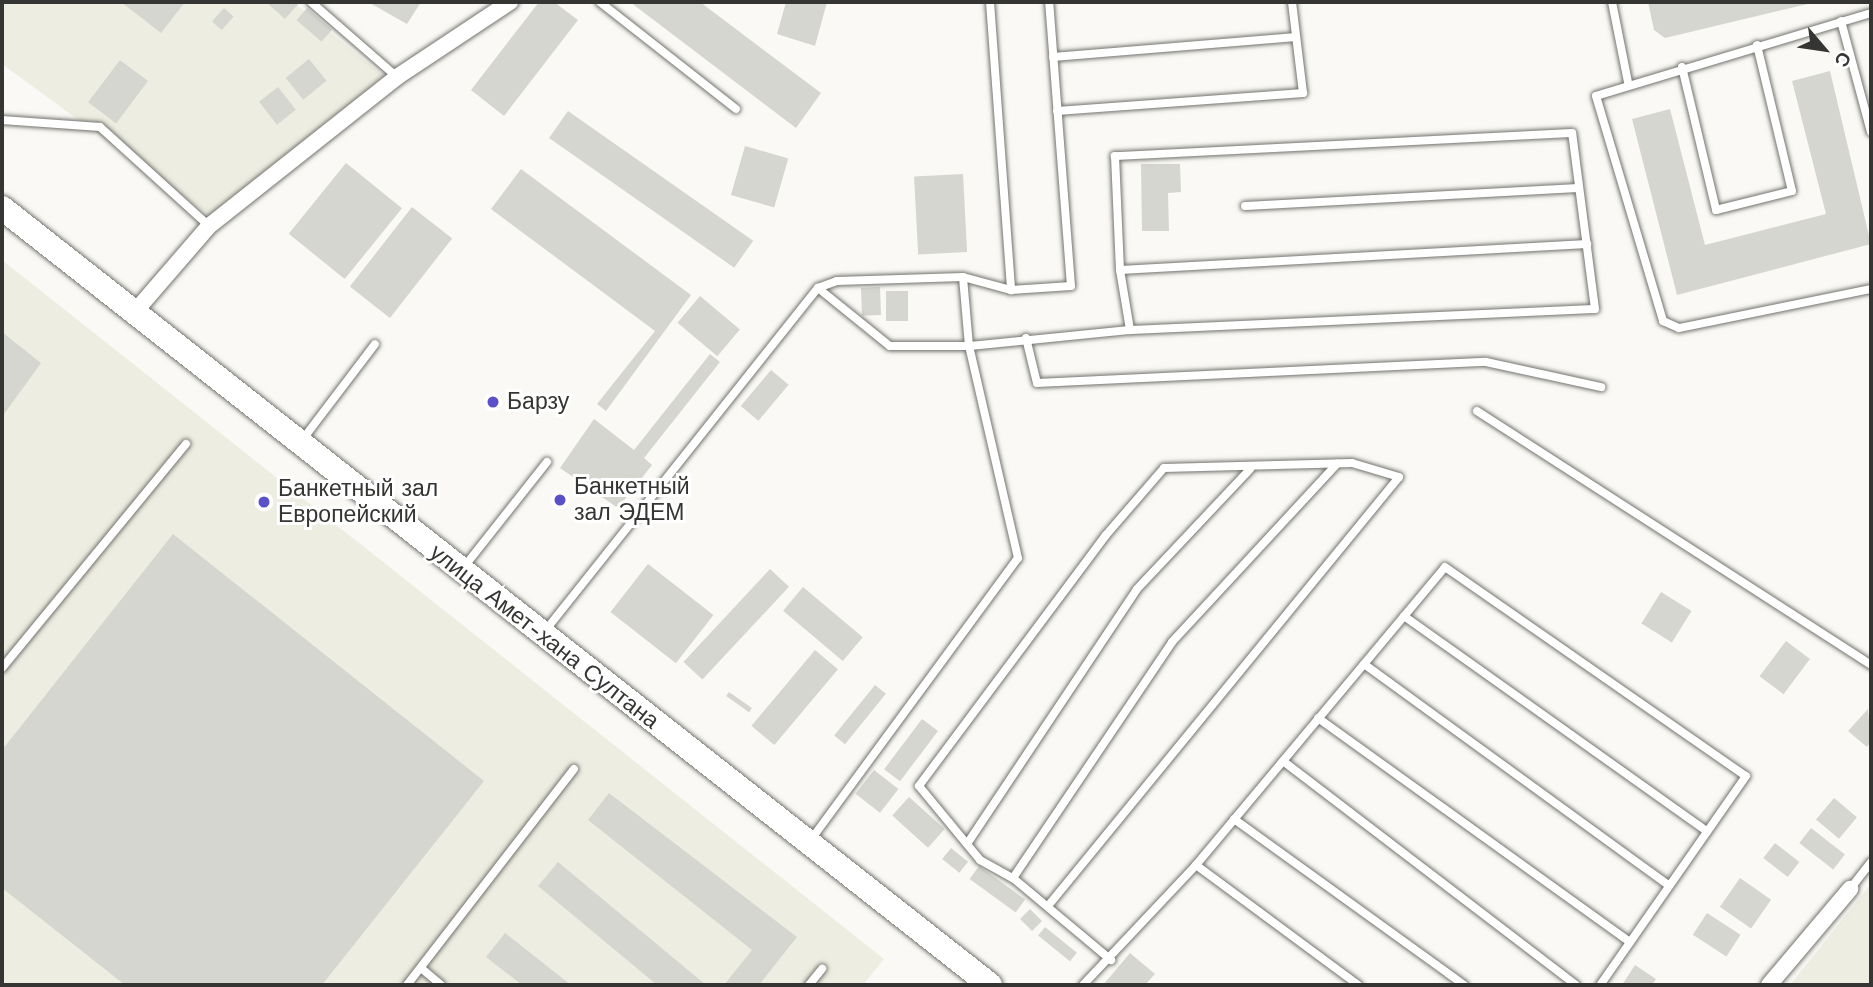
<!DOCTYPE html>
<html>
<head>
<meta charset="utf-8">
<style>
	body { margin:0 }
	#map { position:relative; width:1873px; height:987px; overflow:hidden; background:#faf9f5; font-family:"Work Sans",sans-serif }
	div>[style] { position:absolute }
	.built>* { inset:0; background:#eeede1 }
	.building>* { inset:0; background:#d6d6d1; transform-origin:0 0 }
	.roads { filter:drop-shadow(0 0 2px #73736f) drop-shadow(0 0 2px #73736f) }
	.service>* { height:8px; margin:-4px; padding:0 4px; transform-origin:4px; border-radius:4px; background:#fff }
	.minor>* { height:16px; margin:-8px; padding:0 8px; transform-origin:8px; border-radius:8px; background:#fff }
	.primary>* { height:24px; margin:-12px; padding:0 12px; transform-origin:12px; border-radius:12px; background:#fff }
	.dots>* { width:19px; height:19px; translate:-50% -50%; box-sizing:border-box; border:4px solid #fff; border-radius:50% }
	span { translate:-50% -50%; white-space:nowrap; text-align:center; line-height:1.15; -webkit-text-stroke:6px #fff; paint-order:stroke }
	.poi-label { font-size:23px; color:#353533 }
	.left { translate:0 -50%; text-align:left }
	.street-label { font-size:23px; color:#353533 }
	.frame { position:absolute; inset:0; border:4px solid #353533; pointer-events:none }
	.north { position:absolute; left:1789px; top:14px; width:70px; height:70px; -webkit-text-stroke:5px #fff; paint-order:stroke; rotate:119deg; font-size:19px; font-weight:700; line-height:28px; text-align:center; color:#353533 }
	.north::after { content:''; display:block; margin:auto; width:24px; height:32px; background:#353533; clip-path:polygon(50% 0,100% 100%,50% 72%,0 100%) }
</style>
</head>
<body>
<div id="map">
	<div class="built">
		<div style="clip-path:polygon(2px 2px,293px 2px,395px 85px,217px 221px,2px 64px)"></div>
		<div style="clip-path:polygon(2px 260px,884px 959px,863px 985px,2px 985px)"></div>
		<div style="clip-path:polygon(1870px 885px,1871px 985px,1790px 985px)"></div>
	</div>
	<div class="building">
		<div style="clip-path:polygon(121px 2px,185px 2px,161px 33px)"></div>
		<div style="clip-path:polygon(266px 2px,300px 2px,285px 19px)"></div>
		<div style="clip-path:polygon(368px 2px,421px 2px,407px 24px)"></div>
		<div style="clip-path:polygon(539px 2px,554px 2px,578px 20px,504px 116px,471px 90px)"></div>
		<div style="clip-path:polygon(630px 2px,700px 2px,821px 93px,796px 128px)"></div>
		<div style="clip-path:polygon(786px 2px,827px 2px,815px 46px,777px 34px)"></div>
		<div style="clip-path:polygon(1648px 2px,1811px 2px,1812px 3px,1665px 38px,1654px 30px)"></div>
		<div style="left:224px;top:8px;width:13px;height:18px;rotate:42deg"></div>
		<div style="left:307px;top:8px;width:33px;height:16px;rotate:41deg"></div>
		<div style="left:309px;top:59px;width:28px;height:30px;rotate:51deg"></div>
		<div style="left:120px;top:60px;width:35px;height:53px;rotate:37deg"></div>
		<div style="clip-path:polygon(1830px 71px,1871px 244px,1677px 295px,1632px 119px,1670px 109px,1705px 245px,1826px 214px,1792px 81px)"></div>
		<div style="left:278px;top:87px;width:29px;height:24px;rotate:52deg"></div>
		<div style="left:568px;top:111px;width:226px;height:33px;rotate:35deg"></div>
		<div style="left:745px;top:146px;width:45px;height:51px;rotate:16deg"></div>
		<div style="left:346px;top:163px;width:72px;height:91px;rotate:39deg"></div>
		<div style="clip-path:polygon(1141px 164px,1180px 164px,1181px 192px,1168px 193px,1169px 231px,1142px 231px)"></div>
		<div style="clip-path:polygon(521px 169px,691px 295px,606px 411px,597px 404px,655px 331px,491px 209px)"></div>
		<div style="left:963px;top:174px;width:78px;height:49px;rotate:87deg"></div>
		<div style="left:412px;top:207px;width:51px;height:101px;rotate:38deg"></div>
		<div style="left:880px;top:287px;width:28px;height:19px;rotate:88deg"></div>
		<div style="left:886px;top:291px;width:22px;height:30px"></div>
		<div style="left:700px;top:296px;width:52px;height:35px;rotate:40deg"></div>
		<div style="clip-path:polygon(2px 332px,41px 363px,2px 417px)"></div>
		<div style="clip-path:polygon(710px 354px,720px 362px,644px 458px,652px 465px,618px 508px,560px 468px,594px 419px,634px 450px)"></div>
		<div style="left:771px;top:370px;width:23px;height:47px;rotate:40deg"></div>
		<div style="clip-path:polygon(173px 534px,484px 781px,322px 985px,125px 985px,2px 888px,2px 750px)"></div>
		<div style="left:648px;top:564px;width:83px;height:61px;rotate:38deg"></div>
		<div style="left:770px;top:569px;width:26px;height:127px;rotate:43deg"></div>
		<div style="left:803px;top:587px;width:78px;height:31px;rotate:40deg"></div>
		<div style="left:1661px;top:592px;width:36px;height:37px;rotate:32deg"></div>
		<div style="left:1786px;top:641px;width:30px;height:44px;rotate:37deg"></div>
		<div style="left:815px;top:650px;width:30px;height:99px;rotate:40deg"></div>
		<div style="left:875px;top:685px;width:14px;height:65px;rotate:39deg"></div>
		<div style="left:729px;top:692px;width:28px;height:5px;rotate:35deg"></div>
		<div style="clip-path:polygon(1868px 709px,1871px 742px,1867px 747px,1848px 731px)"></div>
		<div style="left:922px;top:719px;width:20px;height:63px;rotate:37deg"></div>
		<div style="left:874px;top:770px;width:31px;height:30px;rotate:38deg"></div>
		<div style="clip-path:polygon(609px 793px,797px 937px,759px 985px,724px 985px,752px 950px,588px 820px)"></div>
		<div style="left:909px;top:797px;width:48px;height:25px;rotate:42deg"></div>
		<div style="left:1834px;top:798px;width:30px;height:28px;rotate:40deg"></div>
		<div style="left:1811px;top:828px;width:43px;height:19px;rotate:38deg"></div>
		<div style="left:1775px;top:843px;width:31px;height:19px;rotate:38deg"></div>
		<div style="left:951px;top:848px;width:22px;height:14px;rotate:39deg"></div>
		<div style="clip-path:polygon(558px 862px,706px 985px,657px 985px,538px 886px)"></div>
		<div style="left:979px;top:866px;width:57px;height:16px;rotate:36deg"></div>
		<div style="left:1740px;top:878px;width:38px;height:35px;rotate:35deg"></div>
		<div style="left:1030px;top:909px;width:17px;height:14px;rotate:45deg"></div>
		<div style="left:1707px;top:913px;width:40px;height:26px;rotate:33deg"></div>
		<div style="left:1045px;top:927px;width:41px;height:11px;rotate:39deg"></div>
		<div style="clip-path:polygon(505px 933px,571px 985px,522px 985px,486px 957px)"></div>
		<div style="clip-path:polygon(1130px 953px,1155px 974px,1145px 985px,1103px 985px)"></div>
		<div style="clip-path:polygon(1635px 965px,1656px 979px,1652px 985px,1622px 985px)"></div>
	</div>
	<div class="roads">
		<div class="service">
			<div style="left:311px;top:2px;width:114px;rotate:41.1deg"></div>
			<div style="left:600px;top:2px;width:173px;rotate:38.2deg"></div>
			<div style="left:990px;top:2px;width:289px;rotate:85.8deg"></div>
			<div style="left:1612px;top:2px;width:82px;rotate:78.7deg"></div>
			<div style="left:1871px;top:13px;width:287px;rotate:163.2deg"></div>
			<div style="left:1596px;top:96px;width:235px;rotate:73.4deg"></div>
			<div style="left:1663px;top:321px;width:17px;rotate:24deg"></div>
			<div style="left:1679px;top:328px;width:196px;rotate:-11.5deg"></div>
			<div style="left:1841px;top:21px;width:115px;rotate:74.9deg"></div>
			<div style="left:1053px;top:57px;width:244px;rotate:-4.7deg"></div>
			<div style="left:1682px;top:67px;width:147px;rotate:76.6deg"></div>
			<div style="left:1716px;top:210px;width:78px;rotate:-14deg"></div>
			<div style="left:1792px;top:191px;width:150px;rotate:-103.5deg"></div>
			<div style="left:1057px;top:111px;width:247px;rotate:-4.2deg"></div>
			<div style="left:1303px;top:93px;width:92px;rotate:-96.9deg"></div>
			<div style="left:2px;top:120px;width:98px;rotate:4.1deg"></div>
			<div style="left:100px;top:127px;width:147px;rotate:42.2deg"></div>
			<div style="left:1245px;top:206px;width:334px;rotate:-3.1deg"></div>
			<div style="left:1120px;top:270px;width:468px;rotate:-3.2deg"></div>
			<div style="left:963px;top:277px;width:50px;rotate:15.2deg"></div>
			<div style="left:1011px;top:290px;width:60px;rotate:-3.8deg"></div>
			<div style="left:1071px;top:286px;width:285px;rotate:-94.4deg"></div>
			<div style="left:1026px;top:338px;width:46px;rotate:76.3deg"></div>
			<div style="left:1037px;top:383px;width:449px;rotate:-2.7deg"></div>
			<div style="left:1486px;top:362px;width:118px;rotate:12.3deg"></div>
			<div style="left:1477px;top:411px;width:469px;rotate:32.8deg"></div>
			<div style="left:303px;top:439px;width:119px;rotate:-52.8deg"></div>
			<div style="left:464px;top:567px;width:134px;rotate:-51.7deg"></div>
			<div style="left:1404px;top:616px;width:372px;rotate:35.4deg"></div>
			<div style="left:545px;top:631px;width:438px;rotate:-51.5deg"></div>
			<div style="left:818px;top:288px;width:92px;rotate:38.9deg"></div>
			<div style="left:890px;top:346px;width:79px"></div>
			<div style="left:969px;top:346px;width:69px;rotate:-95deg"></div>
			<div style="left:963px;top:277px;width:126px;rotate:178.2deg"></div>
			<div style="left:837px;top:281px;width:20px;rotate:160deg"></div>
			<div style="left:1364px;top:664px;width:377px;rotate:36deg"></div>
			<div style="left:2px;top:668px;width:290px;rotate:-50.6deg"></div>
			<div style="left:1318px;top:718px;width:384px;rotate:35.7deg"></div>
			<div style="left:1283px;top:761px;width:369px;rotate:37.4deg"></div>
			<div style="left:1234px;top:819px;width:284px;rotate:35.8deg"></div>
			<div style="left:810px;top:841px;width:351px;rotate:-53.7deg"></div>
			<div style="left:1018px;top:558px;width:218px;rotate:-103deg"></div>
			<div style="left:969px;top:346px;width:162px;rotate:-5.7deg"></div>
			<div style="left:1130px;top:330px;width:465px;rotate:-2.6deg"></div>
			<div style="left:1595px;top:309px;width:177px;rotate:-97.4deg"></div>
			<div style="left:1572px;top:133px;width:458px;rotate:177.1deg"></div>
			<div style="left:1115px;top:156px;width:114px;rotate:87.5deg"></div>
			<div style="left:1120px;top:270px;width:61px;rotate:80.5deg"></div>
			<div style="left:967px;top:844px;width:306px;rotate:-56.3deg"></div>
			<div style="left:1137px;top:589px;width:165px;rotate:-46.7deg"></div>
			<div style="left:1196px;top:865px;width:202px;rotate:36.5deg"></div>
			<div style="left:1013px;top:878px;width:285px;rotate:-56deg"></div>
			<div style="left:1172px;top:642px;width:243px;rotate:-47.2deg"></div>
			<div style="left:1850px;top:889px;width:34px;rotate:-52deg"></div>
			<div style="left:1048px;top:906px;width:554px;rotate:-50.71deg"></div>
			<div style="left:1399px;top:477px;width:49px;rotate:-163.4deg"></div>
			<div style="left:1352px;top:463px;width:188px;rotate:178.5deg"></div>
			<div style="left:1164px;top:468px;width:89px;rotate:130.9deg"></div>
			<div style="left:1106px;top:535px;width:313px;rotate:126.7deg"></div>
			<div style="left:919px;top:786px;width:96px;rotate:50.5deg"></div>
			<div style="left:980px;top:860px;width:38px;rotate:29deg"></div>
			<div style="left:1013px;top:878px;width:128px;rotate:39.9deg"></div>
			<div style="left:421px;top:968px;width:26px;rotate:40deg"></div>
			<div style="left:407px;top:985px;width:273px;rotate:-52.3deg"></div>
			<div style="left:809px;top:985px;width:21px;rotate:-51deg"></div>
			<div style="left:1083px;top:985px;width:165px;rotate:-46.7deg"></div>
			<div style="left:1196px;top:865px;width:388px;rotate:-50.1deg"></div>
			<div style="left:1445px;top:567px;width:366px;rotate:34.8deg"></div>
			<div style="left:1746px;top:776px;width:255px;rotate:124.9deg"></div>
		</div>
		<div class="minor">
			<div style="left:133px;top:314px;width:116px;rotate:-49.2deg"></div>
			<div style="left:209px;top:226px;width:240px;rotate:-38.4deg"></div>
			<div style="left:397px;top:77px;width:136px;rotate:-33.6deg"></div>
			<div style="left:1769px;top:985px;width:126px;rotate:-49.8deg"></div>
		</div>
		<div class="primary">
			<div style="left:2px;top:208px;width:1257px;rotate:38.18deg"></div>
		</div>
	</div>
	<div class="dots">
		<div style="left:493px;top:402px;background:#5a50c8"></div>
		<div style="left:560px;top:500px;background:#5a50c8"></div>
		<div style="left:264px;top:502px;background:#5a50c8"></div>
	</div>
	<div class="poi-label">
		<span class="left" style="left:507px;top:402px">Барзу</span>
		<span class="left" style="left:574px;top:500px">Банкетный<br>зал ЭДЕМ</span>
		<span class="left" style="left:278px;top:502px">Банкетный зал<br>Европейский</span>
	</div>
	<div class="street-label">
		<span style="left:544px;top:637px;rotate:38deg">улица Амет-хана Султана</span>
	</div>
	<div class="frame"></div>
	<div class="north">С</div>
</div>
</body>
</html>
